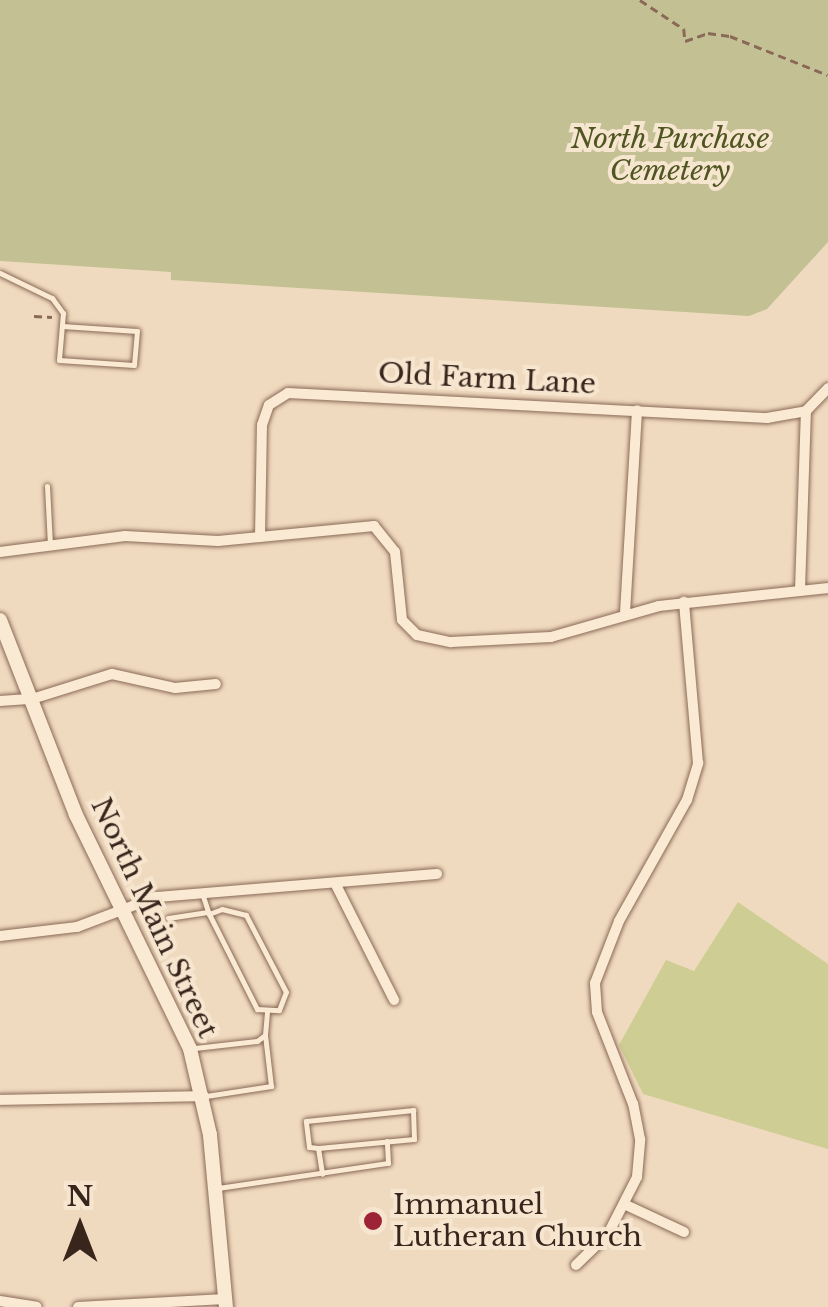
<!DOCTYPE html>
<html>
<head>
<meta charset="utf-8">
<style>
	body { margin:0 }
	#map { position:relative; width:828px; height:1307px; overflow:hidden; background:#f0dabf; font-family:"Libre Baskerville",serif }
	div>[style] { position:absolute }
	.green>* { inset:0; background:#cecd93 }
	.cemetery>* { inset:0; background:#c3c193 }
	.path>* { height:2.5px; margin-top:-1.25px; transform-origin:0; background:repeating-linear-gradient(90deg,#8a6a57 0 8px,transparent 0 13px) }
	.roads { filter:drop-shadow(0 0 2px #8a6a57) drop-shadow(0 0 2px #8a6a57) }
	.lane>* { height:5px; margin:-2.5px; padding:0 2.5px; transform-origin:2.5px; border-radius:2.5px; background:#fae9d3 }
	.street>* { height:10px; margin:-5px; padding:0 5px; transform-origin:5px; border-radius:5px; background:#fae9d3 }
	.secondary>* { height:14px; margin:-7px; padding:0 7px; transform-origin:7px; border-radius:7px; background:#fae9d3 }
	.dots>* { width:28px; height:28px; translate:-50% -50%; box-sizing:border-box; border:5px solid #f7e6cf; border-radius:50% }
	span { translate:-50% -50%; white-space:nowrap; text-align:center; line-height:1.15; -webkit-text-stroke:8px #f7e6cf; paint-order:stroke }
	.park-label { font-size:28px; color:#505621; font-style:italic }
	.street-label { font-size:28px; color:#38251c }
	.poi-label { font-size:28px; color:#38251c }
	.left { translate:0 -50%; text-align:left }
	.north { position:absolute; left:30px; top:1177px; width:100px; height:100px; -webkit-text-stroke:8px #f7e6cf; paint-order:stroke; rotate:0deg; font-size:28px; font-weight:700; line-height:40px; text-align:center; color:#38251c }
	.north::after { content:''; display:block; margin:auto; width:35px; height:45px; background:#38251c; clip-path:polygon(50% 0,100% 100%,50% 72%,0 100%) }
</style>
</head>
<body>
<div id="map">
	<div class="green">
		<div style="clip-path:polygon(738px 902px,828px 964px,828px 1149px,643px 1094px,619px 1045px,666px 960px,694px 971px)"></div>
	</div>
	<div class="cemetery">
		<div style="clip-path:polygon(0 0,828px 0,828px 242px,767px 309px,749px 316px,171px 280px,171px 272px,0 261px)"></div>
	</div>
	<div class="path">
		<div style="left:640px;top:0;width:53px;rotate:33.4deg"></div>
		<div style="left:684px;top:29px;width:12px;rotate:85deg"></div>
		<div style="left:685px;top:41px;width:24px;rotate:-19deg"></div>
		<div style="left:708px;top:33px;width:22px;rotate:8deg"></div>
		<div style="left:730px;top:36px;width:105px;rotate:21.7deg"></div>
		<div style="left:34px;top:316px;width:18px;rotate:3deg"></div>
	</div>
	<div class="roads">
		<div class="lane">
			<div style="left:0;top:273px;width:58px;rotate:25.7deg"></div>
			<div style="left:52px;top:298px;width:19px;rotate:54deg"></div>
			<div style="left:63px;top:313px;width:47px;rotate:94.9deg"></div>
			<div style="left:59px;top:360px;width:75px;rotate:3.8deg"></div>
			<div style="left:134px;top:365px;width:34px;rotate:-85deg"></div>
			<div style="left:137px;top:331px;width:75px;rotate:-176.2deg"></div>
			<div style="left:47px;top:486px;width:59px;rotate:87.1deg"></div>
			<div style="left:202px;top:893px;width:20px;rotate:72deg"></div>
			<div style="left:208px;top:912px;width:109px;rotate:63.2deg"></div>
			<div style="left:257px;top:1009px;width:22px;rotate:3deg"></div>
			<div style="left:279px;top:1010px;width:19px;rotate:-69deg"></div>
			<div style="left:286px;top:992px;width:87px;rotate:-117.5deg"></div>
			<div style="left:246px;top:915px;width:25px;rotate:-166deg"></div>
			<div style="left:222px;top:909px;width:14px;rotate:159deg"></div>
			<div style="left:168px;top:918px;width:40px;rotate:-8.5deg"></div>
			<div style="left:195px;top:1048px;width:62px;rotate:-6.4deg"></div>
			<div style="left:257px;top:1041px;width:10px;rotate:-37deg"></div>
			<div style="left:265px;top:1035px;width:23px;rotate:-85deg"></div>
			<div style="left:206px;top:1096px;width:66px;rotate:-8.7deg"></div>
			<div style="left:271px;top:1086px;width:51px;rotate:-96.7deg"></div>
			<div style="left:318px;top:1148px;width:9px;rotate:-174deg"></div>
			<div style="left:309px;top:1147px;width:26px;rotate:-97deg"></div>
			<div style="left:306px;top:1121px;width:108px;rotate:-5.9deg"></div>
			<div style="left:413px;top:1110px;width:29px;rotate:88deg"></div>
			<div style="left:414px;top:1139px;width:96px;rotate:174.6deg"></div>
			<div style="left:318px;top:1148px;width:26px;rotate:81deg"></div>
			<div style="left:218px;top:1188px;width:172px;rotate:-8.4deg"></div>
			<div style="left:388px;top:1163px;width:22px;rotate:-93deg"></div>
		</div>
		<div class="street">
			<div style="left:260px;top:537px;width:112px;rotate:-89deg"></div>
			<div style="left:262px;top:425px;width:21px;rotate:-71deg"></div>
			<div style="left:269px;top:405px;width:22px;rotate:-32deg"></div>
			<div style="left:288px;top:393px;width:480px;rotate:3deg"></div>
			<div style="left:767px;top:418px;width:40px;rotate:-10deg"></div>
			<div style="left:806px;top:411px;width:32px;rotate:-46deg"></div>
			<div style="left:0;top:552px;width:126px;rotate:-7.3deg"></div>
			<div style="left:125px;top:536px;width:93px;rotate:3.1deg"></div>
			<div style="left:218px;top:541px;width:157px;rotate:-5.5deg"></div>
			<div style="left:374px;top:526px;width:33px;rotate:51deg"></div>
			<div style="left:395px;top:552px;width:68px;rotate:84.1deg"></div>
			<div style="left:402px;top:620px;width:21px;rotate:45deg"></div>
			<div style="left:417px;top:635px;width:35px;rotate:12deg"></div>
			<div style="left:451px;top:642px;width:100px;rotate:-2.9deg"></div>
			<div style="left:551px;top:637px;width:112px;rotate:-16deg"></div>
			<div style="left:659px;top:606px;width:170px;rotate:-6.1deg"></div>
			<div style="left:800px;top:590px;width:179px;rotate:-88.1deg"></div>
			<div style="left:625px;top:613px;width:203px;rotate:-86.6deg"></div>
			<div style="left:0;top:701px;width:32px;rotate:-4deg"></div>
			<div style="left:32px;top:699px;width:84px;rotate:-17.4deg"></div>
			<div style="left:112px;top:674px;width:65px;rotate:12.5deg"></div>
			<div style="left:175px;top:688px;width:41px;rotate:-5.6deg"></div>
			<div style="left:336px;top:885px;width:129px;rotate:63.2deg"></div>
			<div style="left:0;top:936px;width:78px;rotate:-6.7deg"></div>
			<div style="left:77px;top:927px;width:85px;rotate:-20.8deg"></div>
			<div style="left:156px;top:897px;width:282px;rotate:-4.7deg"></div>
			<div style="left:0;top:1100px;width:204px;rotate:-1.1deg"></div>
			<div style="left:626px;top:1205px;width:64px;rotate:25deg"></div>
			<div style="left:576px;top:1265px;width:45px;rotate:-44.1deg"></div>
			<div style="left:608px;top:1234px;width:64px;rotate:-63deg"></div>
			<div style="left:637px;top:1177px;width:38px;rotate:-85deg"></div>
			<div style="left:640px;top:1139px;width:36px;rotate:-101deg"></div>
			<div style="left:633px;top:1104px;width:99px;rotate:-111.4deg"></div>
			<div style="left:597px;top:1012px;width:29px;rotate:-94deg"></div>
			<div style="left:595px;top:983px;width:66px;rotate:-68.8deg"></div>
			<div style="left:619px;top:921px;width:139px;rotate:-60.7deg"></div>
			<div style="left:687px;top:800px;width:39px;rotate:-73deg"></div>
			<div style="left:698px;top:763px;width:162px;rotate:-95deg"></div>
			<div style="left:0;top:1301px;width:37px;rotate:9deg"></div>
			<div style="left:78px;top:1307px;width:147px;rotate:-3.1deg"></div>
		</div>
		<div class="secondary">
			<div style="left:0;top:620px;width:209px;rotate:68.7deg"></div>
			<div style="left:76px;top:815px;width:260px;rotate:64deg"></div>
			<div style="left:190px;top:1049px;width:88px;rotate:76.9deg"></div>
			<div style="left:210px;top:1135px;width:173px;rotate:84.7deg"></div>
		</div>
	</div>
	<div class="dots">
		<div style="left:373px;top:1221px;background:#9c2436"></div>
	</div>
	<div class="park-label">
		<span style="left:670px;top:155px">North Purchase<br>Cemetery</span>
	</div>
	<div class="street-label">
		<span style="left:487px;top:379px;rotate:3deg">Old Farm Lane</span>
		<span style="left:154px;top:918px;rotate:65deg">North Main Street</span>
	</div>
	<div class="poi-label">
		<span class="left" style="left:393px;top:1221px">Immanuel<br>Lutheran Church</span>
	</div>
	<div class="north">N</div>
</div>
</body>
</html>
